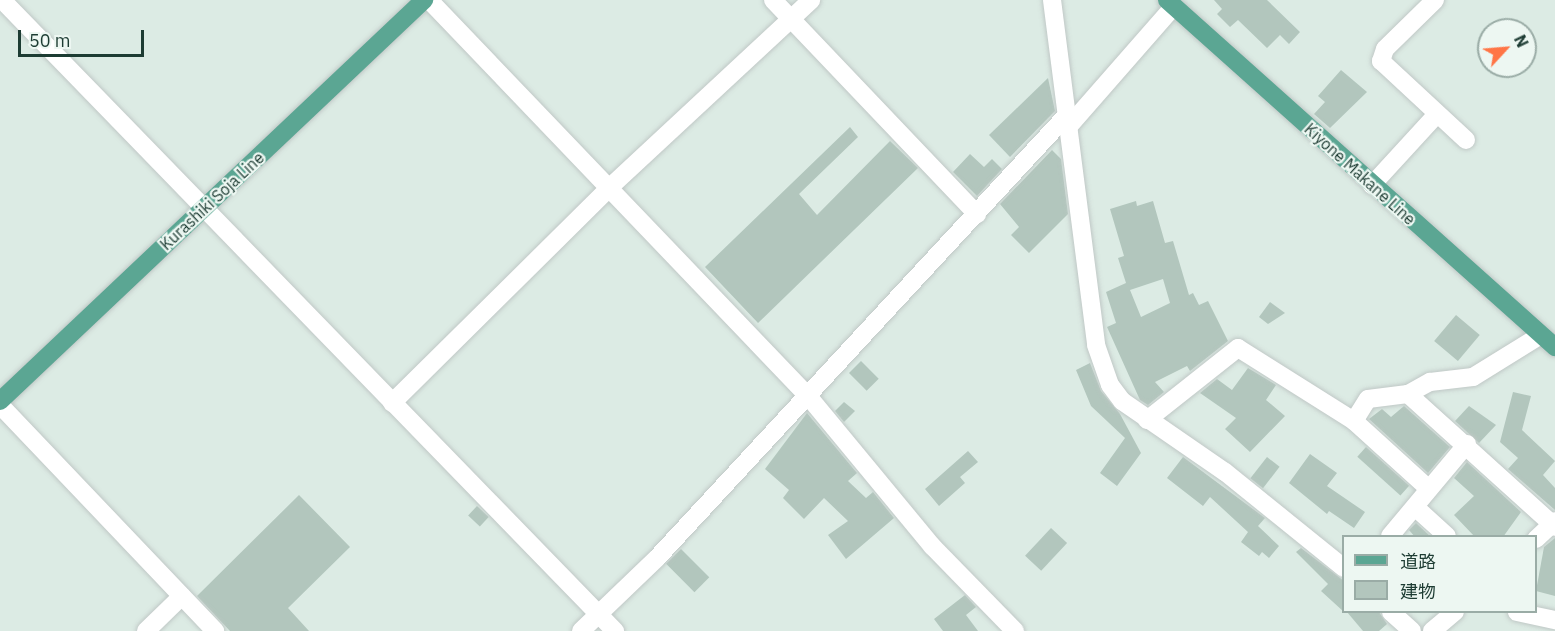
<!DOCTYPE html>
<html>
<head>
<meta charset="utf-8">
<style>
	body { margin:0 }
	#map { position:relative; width:1555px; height:631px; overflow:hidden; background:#dcebe4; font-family:"IBM Plex Sans","Noto Sans JP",sans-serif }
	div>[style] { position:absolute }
	.building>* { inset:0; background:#b2c6bd; transform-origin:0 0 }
	.roads { filter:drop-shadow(0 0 2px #c0c8c6) drop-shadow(0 0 2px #c0c8c6) }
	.minor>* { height:18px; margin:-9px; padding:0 9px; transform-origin:9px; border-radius:9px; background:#fff }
	.major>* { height:18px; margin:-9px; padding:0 9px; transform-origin:9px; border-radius:9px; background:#5ba693 }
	span { translate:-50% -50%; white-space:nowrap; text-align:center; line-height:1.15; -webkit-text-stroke:4.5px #edf7f2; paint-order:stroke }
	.street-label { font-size:16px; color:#1d3c33 }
	.legend { position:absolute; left:1342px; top:535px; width:195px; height:78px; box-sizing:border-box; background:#edf7f2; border:2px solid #9aaca6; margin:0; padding:8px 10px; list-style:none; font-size:18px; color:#1d3c33 }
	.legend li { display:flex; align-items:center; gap:12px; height:30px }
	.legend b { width:30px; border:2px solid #9aaca6 }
	.north { position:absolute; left:1477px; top:18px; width:60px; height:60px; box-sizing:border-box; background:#edf7f2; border:2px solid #9aaca6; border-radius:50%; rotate:64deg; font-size:16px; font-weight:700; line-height:24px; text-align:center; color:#1d3c33 }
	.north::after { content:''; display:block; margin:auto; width:21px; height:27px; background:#ff7546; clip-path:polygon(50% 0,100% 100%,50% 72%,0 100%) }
	.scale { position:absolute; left:18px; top:30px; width:126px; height:27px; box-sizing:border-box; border:3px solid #1d3c33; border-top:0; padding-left:8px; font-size:18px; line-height:21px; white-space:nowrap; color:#1d3c33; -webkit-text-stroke:4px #edf7f2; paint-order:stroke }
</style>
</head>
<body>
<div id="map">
	<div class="building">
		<div style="clip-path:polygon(1214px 0,1267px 0,1300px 32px,1289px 44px,1280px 35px,1267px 48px,1238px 20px,1230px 27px,1217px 14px,1222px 9px)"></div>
		<div style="clip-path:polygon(1341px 70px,1367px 92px,1330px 128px,1314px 114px,1325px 102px,1318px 96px)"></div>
		<div style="clip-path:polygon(1048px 78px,1055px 111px,1010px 157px,989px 135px)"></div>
		<div style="clip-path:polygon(850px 127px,858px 137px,799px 194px,817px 215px,890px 141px,918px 168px,758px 323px,705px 267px)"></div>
		<div style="clip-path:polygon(1052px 150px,1061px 159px,1068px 214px,1029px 253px,1011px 235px,1019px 227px,1000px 204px)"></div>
		<div style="clip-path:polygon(970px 154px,984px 167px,992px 159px,1002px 169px,977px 196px,953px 172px)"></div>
		<div style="clip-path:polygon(evenodd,1136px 201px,1137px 206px,1153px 201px,1165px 243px,1173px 241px,1189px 295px,1193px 293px,1199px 305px,1208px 301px,1228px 341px,1190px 371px,1187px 366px,1155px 382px,1164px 392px,1148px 405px,1140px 400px,1107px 327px,1116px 323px,1106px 292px,1126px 283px,1118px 258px,1124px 256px,1110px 209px,1136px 201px,1163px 279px,1170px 303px,1141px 317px,1130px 290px,1163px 279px)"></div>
		<div style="clip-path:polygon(1270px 302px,1285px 313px,1268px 324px,1259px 317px)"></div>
		<div style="left:1456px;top:315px;width:31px;height:34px;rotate:40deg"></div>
		<div style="left:861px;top:361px;width:25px;height:17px;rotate:45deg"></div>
		<div style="clip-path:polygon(1090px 363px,1101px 391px,1120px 414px,1141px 453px,1117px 486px,1100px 473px,1125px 438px,1091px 406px,1076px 370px)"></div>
		<div style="clip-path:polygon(1248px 368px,1276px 385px,1266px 400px,1285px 416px,1250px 452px,1225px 429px,1236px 418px,1200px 393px,1217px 379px,1232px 390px)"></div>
		<div style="clip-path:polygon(1513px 392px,1531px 396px,1522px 430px,1555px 461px,1543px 475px,1555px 488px,1555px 510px,1508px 469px,1518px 458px,1500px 442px)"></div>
		<div style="clip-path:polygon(844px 402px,855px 411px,844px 422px,835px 411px)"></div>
		<div style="clip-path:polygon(1404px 406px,1450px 447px,1428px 473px,1369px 419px,1382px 409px,1391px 417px)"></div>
		<div style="clip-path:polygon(1469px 406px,1496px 425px,1479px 443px,1455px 421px)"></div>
		<div style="clip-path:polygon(807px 413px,857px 473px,848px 481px,866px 498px,873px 492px,894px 518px,846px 559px,828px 535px,848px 521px,824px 498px,804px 519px,783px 498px,789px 490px,765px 469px)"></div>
		<div style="left:1366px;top:447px;width:58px;height:13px;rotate:42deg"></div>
		<div style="clip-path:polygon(968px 451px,978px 462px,960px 477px,965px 483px,939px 506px,925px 489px)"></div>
		<div style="clip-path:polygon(1310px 454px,1337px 473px,1327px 486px,1365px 512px,1354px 528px,1329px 511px,1327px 514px,1289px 483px)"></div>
		<div style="clip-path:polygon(1183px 457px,1265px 518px,1258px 526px,1279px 546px,1269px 558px,1262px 552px,1259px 556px,1241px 542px,1248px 532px,1210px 497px,1203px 506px,1167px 478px)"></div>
		<div style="left:1267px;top:457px;width:16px;height:27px;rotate:38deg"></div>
		<div style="clip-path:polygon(1467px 462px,1521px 512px,1503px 537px,1475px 537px,1454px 515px,1474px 496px,1454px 478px)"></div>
		<div style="clip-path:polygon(299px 495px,350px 547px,288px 608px,309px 631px,230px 631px,197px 596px)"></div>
		<div style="left:477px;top:506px;width:16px;height:13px;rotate:43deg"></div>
		<div style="clip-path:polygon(1416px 523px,1431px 537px,1415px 537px,1409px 530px)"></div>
		<div style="left:1051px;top:528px;width:22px;height:38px;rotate:43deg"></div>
		<div style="clip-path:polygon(1555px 538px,1555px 596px,1536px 591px,1544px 547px)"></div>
		<div style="clip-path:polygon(1301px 548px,1344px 581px,1344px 612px,1321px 591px,1328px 584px,1296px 552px)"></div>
		<div style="left:681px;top:549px;width:40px;height:21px;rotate:45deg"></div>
		<div style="clip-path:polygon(965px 595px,976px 607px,966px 615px,978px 631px,943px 631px,934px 619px)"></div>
		<div style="clip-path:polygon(1347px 612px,1379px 612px,1387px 624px,1379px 631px,1363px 631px)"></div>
	</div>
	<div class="roads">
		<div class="minor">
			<div style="left:429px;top:0;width:548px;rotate:46.26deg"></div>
			<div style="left:808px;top:396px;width:195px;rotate:50.4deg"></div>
			<div style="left:932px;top:546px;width:119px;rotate:45.7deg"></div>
			<div style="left:773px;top:0;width:296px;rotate:46.4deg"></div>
			<div style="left:1052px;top:0;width:348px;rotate:82.7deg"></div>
			<div style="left:1096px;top:345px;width:42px;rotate:70.7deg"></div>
			<div style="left:1110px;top:385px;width:20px;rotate:53deg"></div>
			<div style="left:1122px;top:401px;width:125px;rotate:34.6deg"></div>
			<div style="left:1225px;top:472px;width:153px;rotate:38.9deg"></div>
			<div style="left:1435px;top:0;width:70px;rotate:135.6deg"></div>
			<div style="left:1385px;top:49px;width:13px;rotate:108deg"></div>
			<div style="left:1381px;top:61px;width:116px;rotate:42.9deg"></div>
			<div style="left:7px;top:5px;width:873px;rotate:45.84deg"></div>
			<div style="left:1069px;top:126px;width:158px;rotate:-48.8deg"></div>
			<div style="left:1372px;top:185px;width:96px;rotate:-47.5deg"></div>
			<div style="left:1408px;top:394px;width:25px;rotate:-29deg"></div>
			<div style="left:1430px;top:382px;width:43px;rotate:-6.6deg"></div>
			<div style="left:1473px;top:377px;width:80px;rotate:-31.7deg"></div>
			<div style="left:392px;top:403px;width:305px;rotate:-44.7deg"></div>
			<div style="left:609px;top:188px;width:276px;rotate:-42.9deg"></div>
			<div style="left:0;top:405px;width:312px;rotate:46.4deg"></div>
			<div style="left:1147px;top:420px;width:116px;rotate:-38.4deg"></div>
			<div style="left:1238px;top:348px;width:137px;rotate:32.2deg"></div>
			<div style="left:1354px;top:421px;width:101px;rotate:42.2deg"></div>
			<div style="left:1354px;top:421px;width:26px;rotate:-58deg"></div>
			<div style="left:1368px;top:399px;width:40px;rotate:-7.1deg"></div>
			<div style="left:1408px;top:394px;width:198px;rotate:42.1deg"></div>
			<div style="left:1415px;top:507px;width:43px;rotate:42.2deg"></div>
			<div style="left:1390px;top:536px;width:120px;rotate:-50.1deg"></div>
			<div style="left:1536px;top:539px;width:26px;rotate:-43deg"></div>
			<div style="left:1391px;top:612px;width:28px;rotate:42deg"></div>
			<div style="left:1517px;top:612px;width:39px;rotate:12deg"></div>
			<div style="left:146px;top:631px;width:50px;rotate:-44.2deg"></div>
			<div style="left:581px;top:631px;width:105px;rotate:-43.8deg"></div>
			<div style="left:657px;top:558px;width:605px;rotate:-47.21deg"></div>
			<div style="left:1432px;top:631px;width:30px;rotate:-40deg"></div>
		</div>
		<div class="major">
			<div style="left:1167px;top:0;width:521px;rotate:41.81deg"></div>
			<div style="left:0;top:401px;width:584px;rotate:-43.4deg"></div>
		</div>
	</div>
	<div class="street-label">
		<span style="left:1360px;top:174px;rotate:42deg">Kiyone Makane Line</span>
		<span style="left:212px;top:201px;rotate:-43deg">Kurashiki Soja Line</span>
	</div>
	<ul class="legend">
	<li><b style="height:8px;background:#5ba693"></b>道路</li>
	<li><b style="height:16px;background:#b2c6bd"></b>建物</li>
	</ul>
	<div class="north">N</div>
	<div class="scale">50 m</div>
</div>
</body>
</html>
